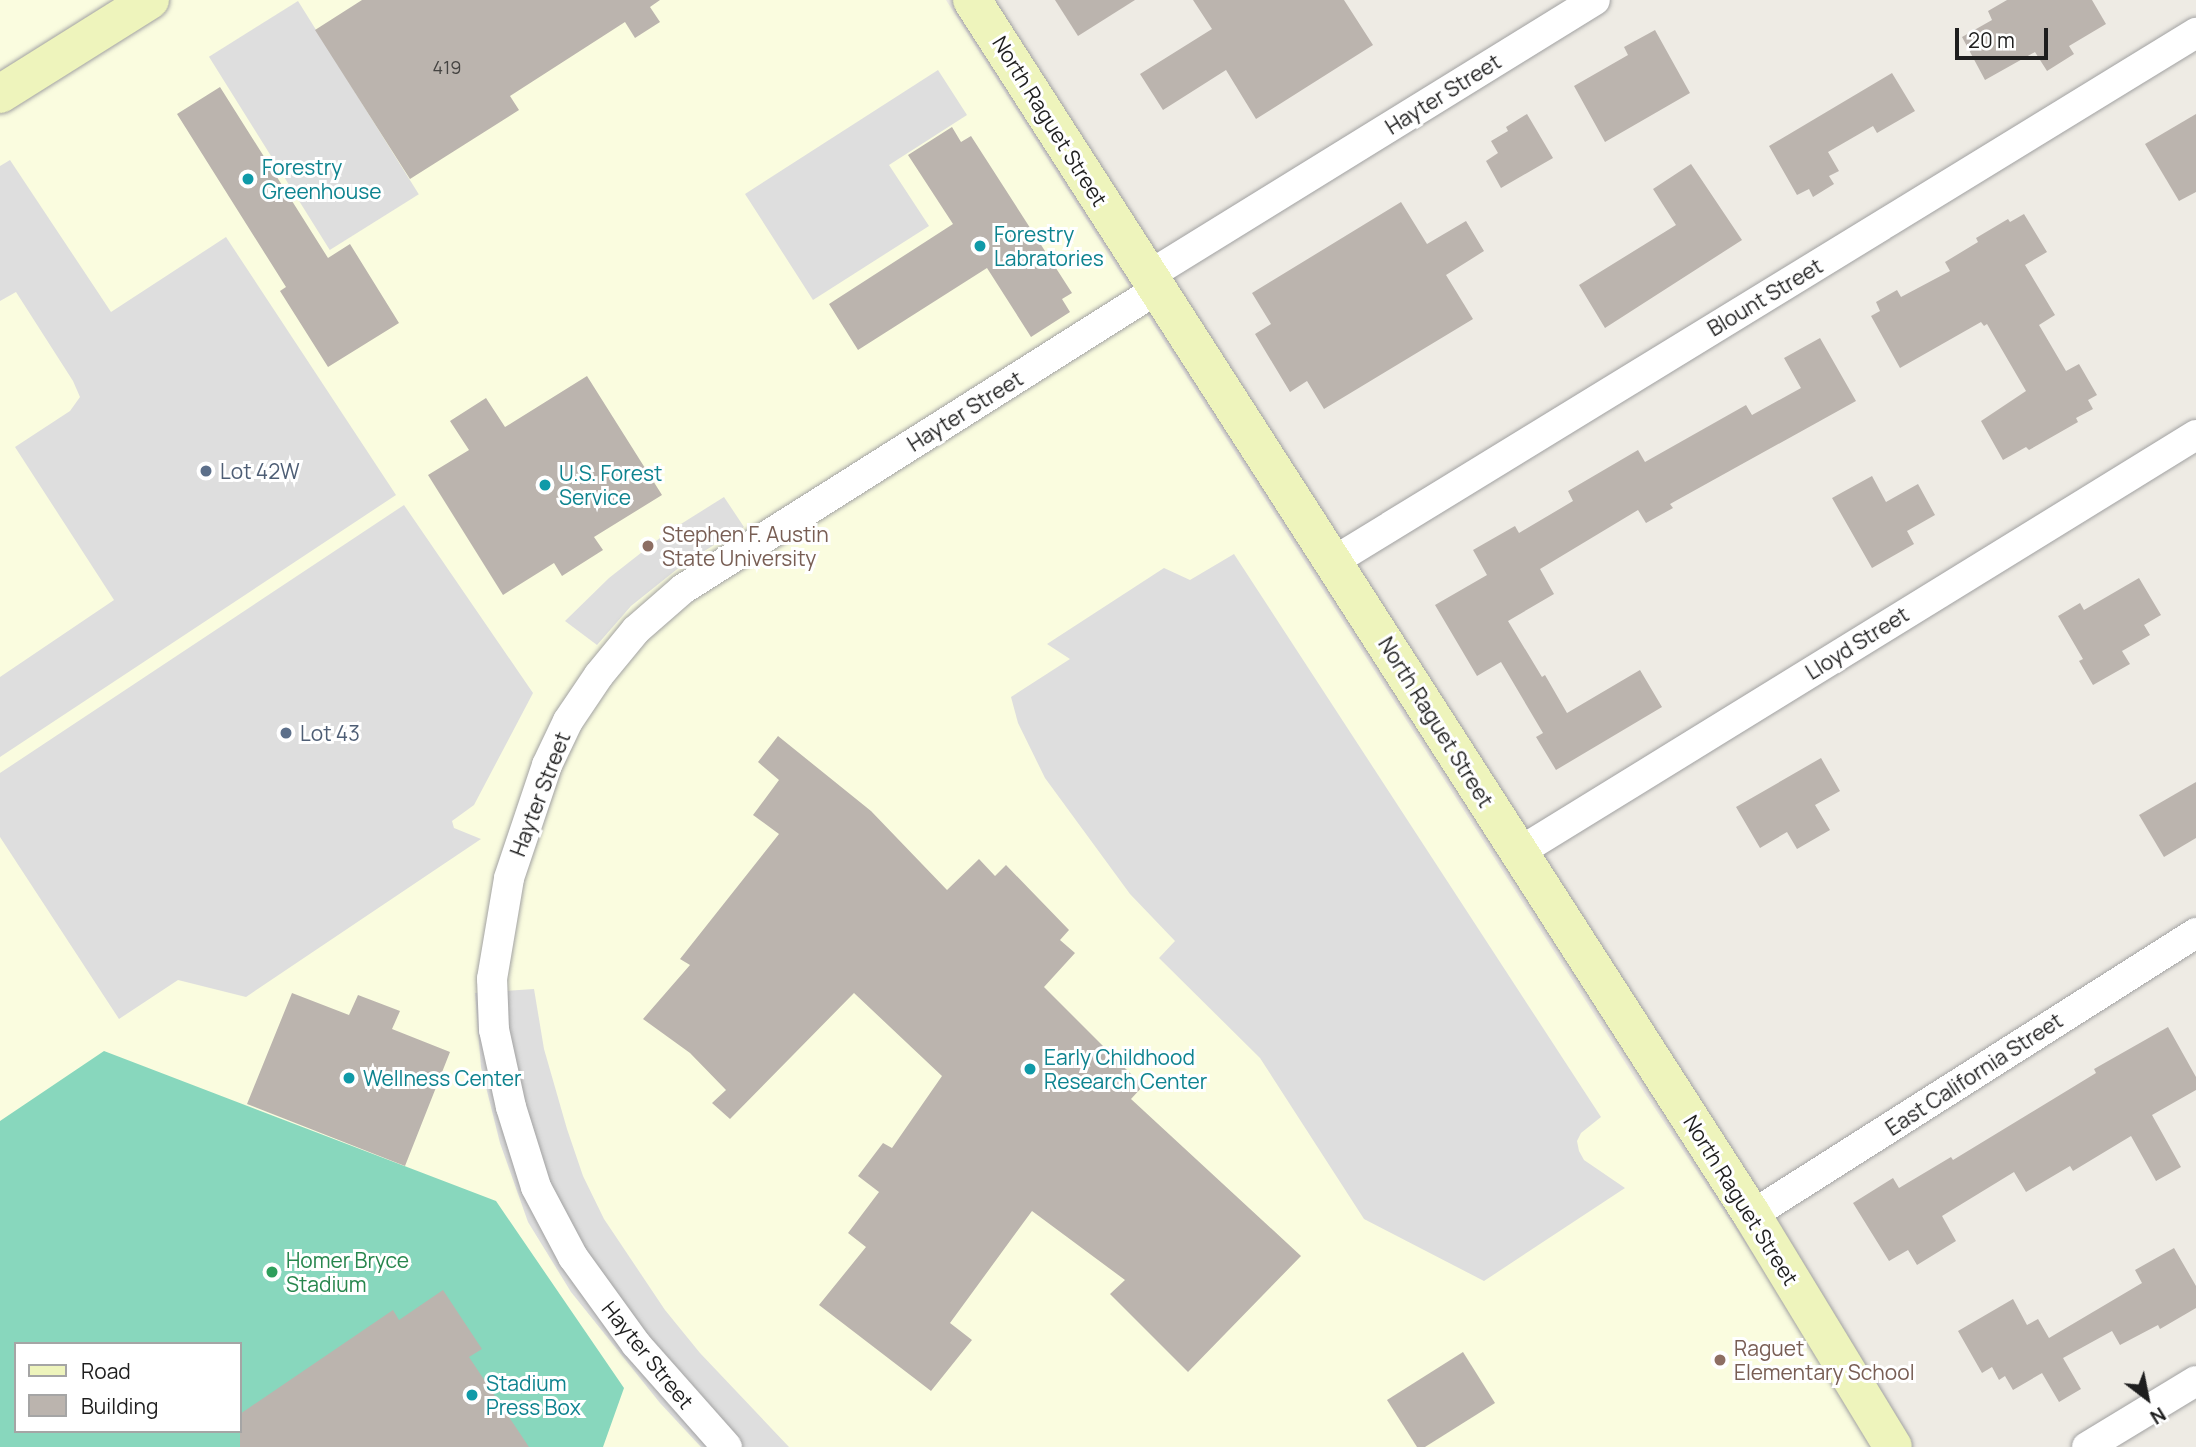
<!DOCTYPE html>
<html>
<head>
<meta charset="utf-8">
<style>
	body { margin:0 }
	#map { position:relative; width:2196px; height:1447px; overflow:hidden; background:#eeebe4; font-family:Manrope,sans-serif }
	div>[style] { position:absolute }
	.education>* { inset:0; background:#fafcdf }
	.pitch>* { inset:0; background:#88d7bd }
	.parking>* { inset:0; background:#dedede; transform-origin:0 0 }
	.building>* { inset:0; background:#bbb4ae }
	.roads { filter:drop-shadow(0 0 2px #a2a2a2) drop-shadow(0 0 2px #a2a2a2) }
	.street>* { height:30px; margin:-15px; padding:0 15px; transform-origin:15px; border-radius:15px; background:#fff }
	.secondary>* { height:38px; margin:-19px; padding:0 19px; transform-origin:19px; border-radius:19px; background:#eef4bc }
	.dots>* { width:19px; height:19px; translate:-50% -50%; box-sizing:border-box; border:4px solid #fff; border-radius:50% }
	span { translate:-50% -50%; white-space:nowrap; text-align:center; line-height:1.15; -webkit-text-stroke:6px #fff; paint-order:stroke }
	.number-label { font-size:18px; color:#454442 }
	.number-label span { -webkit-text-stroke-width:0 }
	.street-label { font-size:21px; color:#1e1e1e }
	.culture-label { font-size:21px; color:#0d838f }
	.left { translate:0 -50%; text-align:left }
	.service-label { font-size:21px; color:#4e5e75 }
	.education-label { font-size:21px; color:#785e54 }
	.leisure-label { font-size:21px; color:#27864d }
	.legend { position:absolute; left:14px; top:1342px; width:228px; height:91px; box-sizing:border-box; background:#fff; border:2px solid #a5a5a5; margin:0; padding:9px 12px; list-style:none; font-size:21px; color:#1e1e1e }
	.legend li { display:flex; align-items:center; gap:14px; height:35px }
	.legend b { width:35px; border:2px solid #a5a5a5 }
	.north { position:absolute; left:2112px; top:1363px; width:70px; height:70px; -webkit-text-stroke:5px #fff; paint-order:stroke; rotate:148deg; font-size:19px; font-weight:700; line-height:28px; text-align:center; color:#1e1e1e }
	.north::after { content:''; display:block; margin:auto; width:24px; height:32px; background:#1e1e1e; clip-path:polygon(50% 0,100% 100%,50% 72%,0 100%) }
	.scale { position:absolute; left:1955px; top:28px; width:93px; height:32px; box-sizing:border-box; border:4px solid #1e1e1e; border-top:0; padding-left:9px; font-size:21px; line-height:24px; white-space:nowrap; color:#1e1e1e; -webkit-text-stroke:5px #fff; paint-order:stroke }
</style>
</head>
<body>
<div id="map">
	<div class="education">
		<div style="clip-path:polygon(evenodd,0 0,946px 0,1644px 1092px,1765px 1273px,1871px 1447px,0 1447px,0 0,16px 1344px,240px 1344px,240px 1431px,16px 1431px,16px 1344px)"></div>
	</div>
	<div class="pitch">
		<div style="clip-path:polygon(evenodd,104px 1051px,496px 1201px,624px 1388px,603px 1447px,0 1447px,0 1121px,104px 1051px,16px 1344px,240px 1344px,240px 1431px,16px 1431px,16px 1344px)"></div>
	</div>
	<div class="parking">
		<div style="left:298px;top:1px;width:228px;height:105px;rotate:58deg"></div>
		<div style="clip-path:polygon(938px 70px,967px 115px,889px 165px,929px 226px,813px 300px,745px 194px)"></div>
		<div style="clip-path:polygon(10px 160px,111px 312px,226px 237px,396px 495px,0 757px,0 677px,114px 600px,15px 447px,70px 411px,80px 397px,73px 381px,16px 292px,0 301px,0 166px)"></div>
		<div style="clip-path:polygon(724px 497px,744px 527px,686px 562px,631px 606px,597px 645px,565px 621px,609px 578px,665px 534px)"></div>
		<div style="clip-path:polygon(404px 505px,533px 693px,474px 805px,452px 821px,454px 828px,481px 839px,246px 997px,178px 980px,119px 1019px,0 837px,0 773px)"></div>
		<div style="clip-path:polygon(1234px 554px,1601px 1117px,1581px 1133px,1577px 1141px,1579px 1151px,1584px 1160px,1625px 1188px,1484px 1281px,1364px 1219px,1260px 1058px,1159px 958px,1175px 941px,1130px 894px,1045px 778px,1018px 723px,1011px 697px,1070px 659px,1047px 644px,1164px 568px,1190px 580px)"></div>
		<div style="clip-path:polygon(534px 989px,544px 1049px,567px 1129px,583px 1176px,604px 1219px,665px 1310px,700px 1353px,789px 1447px,701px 1447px,660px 1403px,571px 1292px,528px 1222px,500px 1143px,481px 1067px,475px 993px)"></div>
	</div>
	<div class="building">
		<div style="clip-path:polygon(362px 0,660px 0,650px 7px,660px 22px,635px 38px,625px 22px,510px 96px,519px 110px,410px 179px,315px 30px)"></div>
		<div style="clip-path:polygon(1055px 0,1135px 0,1078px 36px)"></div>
		<div style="clip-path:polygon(1193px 0,1344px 0,1373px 45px,1256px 119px,1226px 70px,1163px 110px,1140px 74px,1212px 29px)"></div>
		<div style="clip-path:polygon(2007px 0,2092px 0,2106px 24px,2069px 46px,2074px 54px,2047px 71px,2035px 52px,1985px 80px,1962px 37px,1992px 20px,1988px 11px)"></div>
		<div style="clip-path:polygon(1655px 30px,1690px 93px,1605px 142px,1574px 86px,1628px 55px,1624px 47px)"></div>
		<div style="clip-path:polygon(1892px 73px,1915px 111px,1877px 133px,1873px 126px,1828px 152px,1839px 171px,1829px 176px,1834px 184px,1813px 197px,1809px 189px,1797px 195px,1769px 146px)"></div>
		<div style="clip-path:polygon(220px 87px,328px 258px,350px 244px,399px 323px,328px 367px,280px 291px,286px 287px,177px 114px)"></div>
		<div style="clip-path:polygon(1527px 114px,1553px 158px,1501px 188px,1486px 161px,1498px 153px,1491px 141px,1508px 131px,1506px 127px)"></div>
		<div style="clip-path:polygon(2196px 114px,2196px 192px,2179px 201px,2145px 144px)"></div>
		<div style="clip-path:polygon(952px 127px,961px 142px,971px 136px,1072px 293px,1062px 299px,1070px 312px,1031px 337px,987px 268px,858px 350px,829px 304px,953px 224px,908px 155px)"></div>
		<div style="clip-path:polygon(1691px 164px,1742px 240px,1605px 328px,1579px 285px,1676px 225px,1653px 189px)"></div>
		<div style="clip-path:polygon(1401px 202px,1427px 244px,1466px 221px,1484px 251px,1446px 275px,1473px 319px,1324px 409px,1307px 381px,1290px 392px,1255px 334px,1271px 324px,1252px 293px)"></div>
		<div style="clip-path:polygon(2024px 214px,2047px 252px,2025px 265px,2055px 315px,2039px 325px,2066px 371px,2079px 364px,2097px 395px,2088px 400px,2093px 409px,2076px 418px,2078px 422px,2029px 450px,2026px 447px,2003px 460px,1981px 421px,2026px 391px,1987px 324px,1984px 326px,1981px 322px,1900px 368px,1871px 316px,1880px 311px,1876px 302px,1897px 290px,1901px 297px,1950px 271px,1945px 262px,1978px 242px,1976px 238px,2008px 219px,2010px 222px)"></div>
		<div style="clip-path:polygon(1820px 338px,1856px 401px,1670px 504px,1673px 508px,1646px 523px,1638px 510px,1540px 569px,1554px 594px,1508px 621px,1542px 677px,1545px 675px,1567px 713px,1640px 670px,1662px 707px,1556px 770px,1536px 737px,1543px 733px,1501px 662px,1477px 676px,1435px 605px,1487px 575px,1473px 550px,1515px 526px,1519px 533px,1573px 501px,1568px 491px,1638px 450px,1645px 462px,1746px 405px,1752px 415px,1801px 388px,1784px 358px)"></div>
		<div style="clip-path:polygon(587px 376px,662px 495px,594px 537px,603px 550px,562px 576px,554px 563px,503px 595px,428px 475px,469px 450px,450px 421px,486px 398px,505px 427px)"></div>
		<div style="clip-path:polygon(1872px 476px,1886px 502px,1918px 484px,1935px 515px,1907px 531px,1914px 544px,1872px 568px,1832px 498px)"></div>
		<div style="clip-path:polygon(2139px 578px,2161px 615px,2144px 625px,2150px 635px,2122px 651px,2130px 664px,2093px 685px,2079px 661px,2083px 659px,2058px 616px,2080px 603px,2084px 610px)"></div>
		<div style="clip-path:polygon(778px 736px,871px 811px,947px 890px,979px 859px,995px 876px,1006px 865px,1069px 930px,1060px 940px,1075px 953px,1044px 987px,1143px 1086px,1131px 1099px,1301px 1256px,1188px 1372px,1110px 1294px,1125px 1280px,1032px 1211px,950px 1323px,972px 1340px,931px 1391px,819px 1305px,866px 1247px,848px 1233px,879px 1192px,858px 1176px,883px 1143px,892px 1148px,942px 1076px,854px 993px,730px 1119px,712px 1103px,726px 1090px,690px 1053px,643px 1019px,690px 965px,680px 959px,779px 834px,753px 815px,779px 780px,758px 762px)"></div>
		<div style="clip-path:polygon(1821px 758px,1840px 791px,1815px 805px,1830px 830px,1797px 849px,1787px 832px,1760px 848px,1736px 807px)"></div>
		<div style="clip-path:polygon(2196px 782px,2196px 838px,2164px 857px,2139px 815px)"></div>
		<div style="clip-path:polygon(292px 993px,349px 1015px,358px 995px,400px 1011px,392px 1029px,450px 1052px,405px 1166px,247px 1104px)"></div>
		<div style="clip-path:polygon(2168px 1027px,2196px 1077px,2196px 1090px,2152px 1115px,2181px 1167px,2156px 1181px,2131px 1136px,2073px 1171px,2070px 1166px,2026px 1192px,2014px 1172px,1942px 1216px,1956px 1241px,1917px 1265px,1908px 1250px,1889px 1261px,1853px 1203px,1893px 1178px,1899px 1188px,1951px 1157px,1953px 1160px,2096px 1073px,2094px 1069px)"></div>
		<div style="clip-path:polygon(2174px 1248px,2196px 1286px,2196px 1308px,2160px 1329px,2158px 1325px,2120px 1345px,2112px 1331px,2063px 1358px,2081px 1389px,2059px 1402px,2042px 1373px,2013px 1390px,2005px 1376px,1999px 1380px,1992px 1367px,1982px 1373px,1958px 1331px,2013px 1299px,2027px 1325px,2038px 1319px,2049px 1338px,2142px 1283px,2135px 1270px)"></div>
		<div style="clip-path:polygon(443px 1290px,482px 1349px,469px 1357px,529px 1447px,240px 1447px,240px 1414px,393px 1310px,399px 1320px)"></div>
		<div style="clip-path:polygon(1463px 1352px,1495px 1403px,1425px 1447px,1417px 1447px,1387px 1400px)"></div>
	</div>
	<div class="roads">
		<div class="street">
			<div style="left:1148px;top:276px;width:525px;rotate:-31.69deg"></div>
			<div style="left:1334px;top:561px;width:1011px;rotate:-31.49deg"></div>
			<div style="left:1519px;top:852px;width:795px;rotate:-31.63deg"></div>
			<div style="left:1752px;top:1215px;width:526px;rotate:-32.42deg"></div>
			<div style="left:727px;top:1447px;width:137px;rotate:-131.5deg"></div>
			<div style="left:636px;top:1344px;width:107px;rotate:-125.9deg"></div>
			<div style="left:573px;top:1257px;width:79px;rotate:-117.9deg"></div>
			<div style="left:536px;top:1187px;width:84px;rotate:-107.4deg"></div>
			<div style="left:511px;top:1107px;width:79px;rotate:-102.4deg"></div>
			<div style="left:494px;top:1030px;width:51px;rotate:-92.2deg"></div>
			<div style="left:492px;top:979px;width:102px;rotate:-80.4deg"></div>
			<div style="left:509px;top:878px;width:119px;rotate:-71.4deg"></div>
			<div style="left:547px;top:765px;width:49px;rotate:-64.5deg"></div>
			<div style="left:568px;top:721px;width:55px;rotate:-56deg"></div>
			<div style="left:599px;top:675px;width:58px;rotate:-50.6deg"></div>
			<div style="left:636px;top:630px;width:62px;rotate:-41.1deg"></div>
			<div style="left:683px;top:589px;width:560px;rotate:-32.3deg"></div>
			<div style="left:2087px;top:1447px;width:127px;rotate:-31.2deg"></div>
		</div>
		<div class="secondary">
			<div style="left:972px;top:0;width:1444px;rotate:57.3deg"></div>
			<div style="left:1752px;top:1215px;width:271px;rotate:58.7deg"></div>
			<div style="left:0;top:94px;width:177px;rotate:-32.1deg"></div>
		</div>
	</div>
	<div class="dots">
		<div style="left:248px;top:179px;background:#0f9aa8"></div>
		<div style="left:980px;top:246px;background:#0f9aa8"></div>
		<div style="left:206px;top:471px;background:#5c6f8a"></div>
		<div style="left:545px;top:485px;background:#0f9aa8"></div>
		<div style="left:648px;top:546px;background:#8d6e63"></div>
		<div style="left:286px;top:733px;background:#5c6f8a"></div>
		<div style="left:1030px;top:1069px;background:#0f9aa8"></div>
		<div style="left:349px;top:1078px;background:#0f9aa8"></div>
		<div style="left:272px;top:1272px;background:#2e9e5b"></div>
		<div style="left:1720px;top:1360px;background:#8d6e63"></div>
		<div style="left:472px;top:1395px;background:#0f9aa8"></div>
	</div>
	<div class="number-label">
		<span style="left:447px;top:67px">419</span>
	</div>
	<div class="street-label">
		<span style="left:1443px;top:94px;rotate:-32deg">Hayter Street</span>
		<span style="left:1050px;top:121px;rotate:58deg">North Raguet Street</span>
		<span style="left:1765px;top:297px;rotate:-31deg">Blount Street</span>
		<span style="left:965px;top:411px;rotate:-32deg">Hayter Street</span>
		<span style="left:1857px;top:643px;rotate:-32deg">Lloyd Street</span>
		<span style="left:1436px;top:722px;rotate:58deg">North Raguet Street</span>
		<span style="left:540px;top:794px;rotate:-69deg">Hayter Street</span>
		<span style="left:1974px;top:1074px;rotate:-33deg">East California Street</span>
		<span style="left:1741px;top:1200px;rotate:58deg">North Raguet Street</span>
		<span style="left:648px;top:1355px;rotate:51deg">Hayter Street</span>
	</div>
	<div class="culture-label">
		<span class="left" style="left:262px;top:179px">Forestry<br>Greenhouse</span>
		<span class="left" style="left:994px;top:246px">Forestry<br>Labratories</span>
		<span class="left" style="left:559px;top:485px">U.S. Forest<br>Service</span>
		<span class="left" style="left:1044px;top:1069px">Early Childhood<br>Research Center</span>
		<span class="left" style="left:363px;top:1078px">Wellness Center</span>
		<span class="left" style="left:486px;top:1395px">Stadium<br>Press Box</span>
	</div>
	<div class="service-label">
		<span class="left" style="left:220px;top:471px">Lot 42W</span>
		<span class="left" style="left:300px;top:733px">Lot 43</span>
	</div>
	<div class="education-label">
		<span class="left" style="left:662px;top:546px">Stephen F. Austin<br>State University</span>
		<span class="left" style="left:1734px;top:1360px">Raguet<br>Elementary School</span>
	</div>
	<div class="leisure-label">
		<span class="left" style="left:286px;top:1272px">Homer Bryce<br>Stadium</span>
	</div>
	<ul class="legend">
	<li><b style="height:9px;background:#eef4bc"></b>Road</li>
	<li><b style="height:19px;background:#bbb4ae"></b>Building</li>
	</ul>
	<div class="north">N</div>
	<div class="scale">20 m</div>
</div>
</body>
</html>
